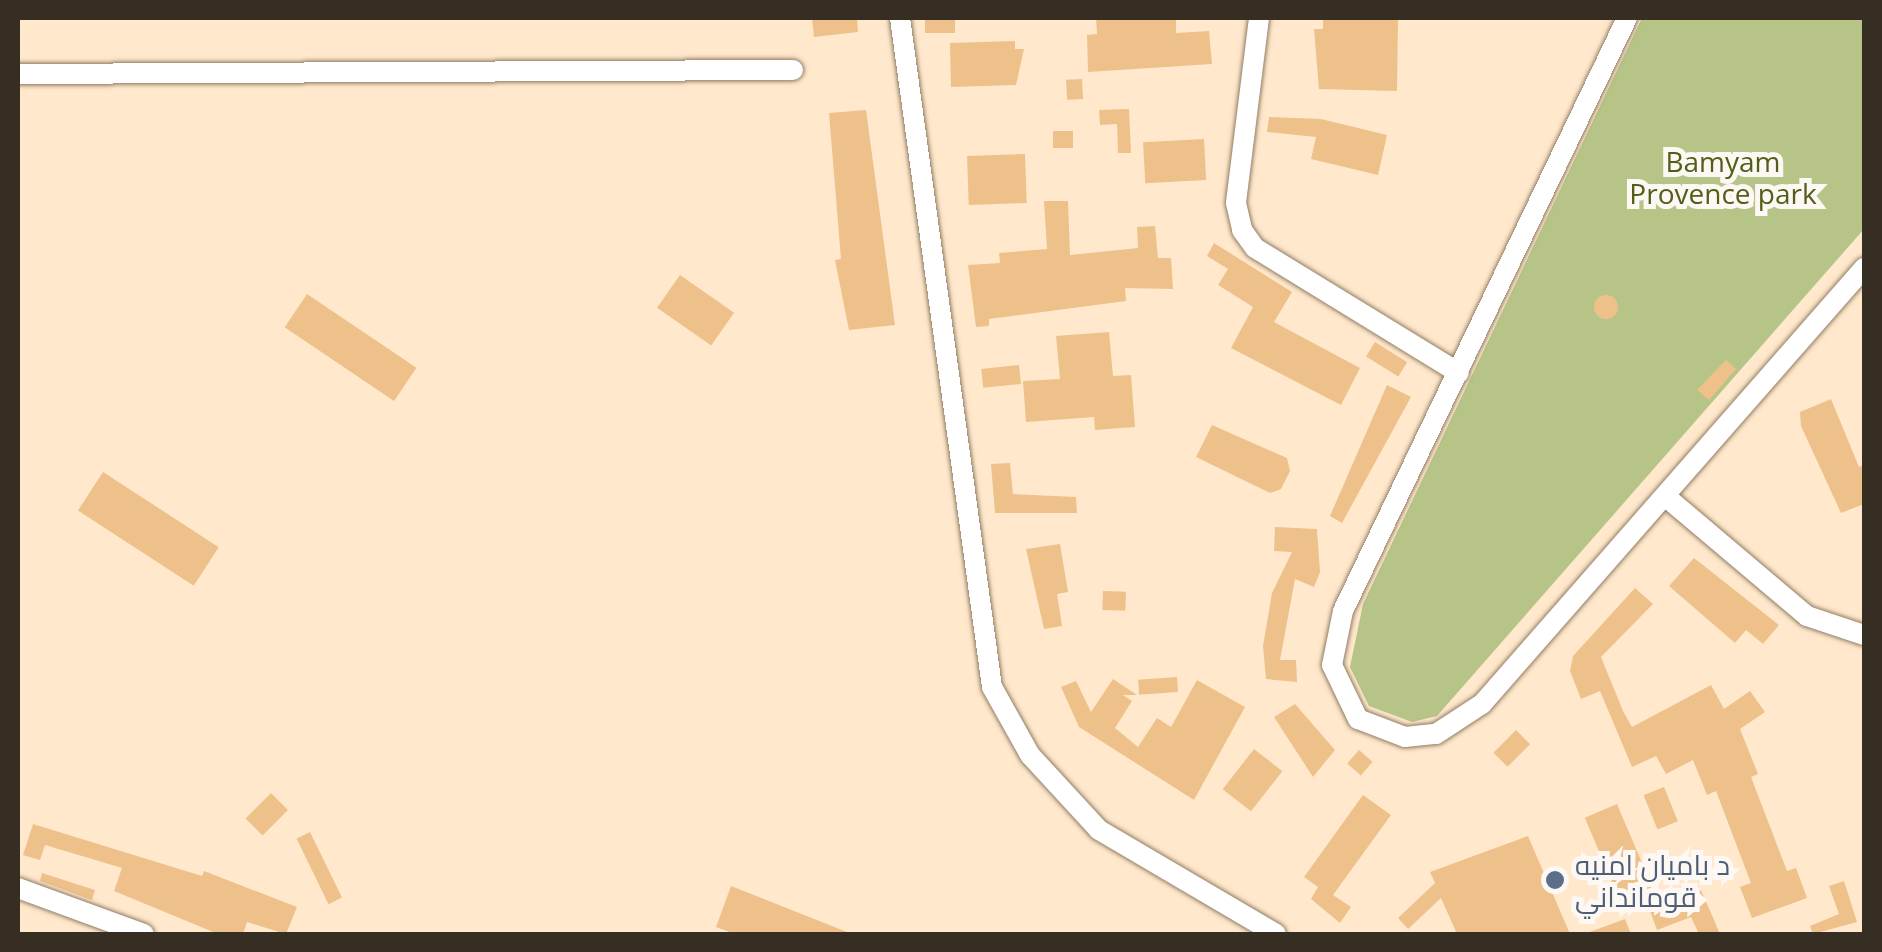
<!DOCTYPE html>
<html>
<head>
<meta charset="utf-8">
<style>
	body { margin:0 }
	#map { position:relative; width:1882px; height:952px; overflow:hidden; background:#ffe8cc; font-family:"Open Sans",Cairo,sans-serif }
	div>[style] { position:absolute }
	.green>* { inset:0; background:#b6c587 }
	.building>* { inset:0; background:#eec18a; transform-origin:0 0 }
	.round { border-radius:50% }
	.roads { filter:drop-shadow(0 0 2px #927d63) drop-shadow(0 0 2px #927d63) }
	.street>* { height:20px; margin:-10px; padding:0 10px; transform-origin:10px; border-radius:10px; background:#fff }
	.dots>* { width:28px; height:28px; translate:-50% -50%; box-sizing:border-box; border:5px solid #fdf8f3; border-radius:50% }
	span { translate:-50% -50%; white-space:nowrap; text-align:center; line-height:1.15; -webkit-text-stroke:10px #fdf8f3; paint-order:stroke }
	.park-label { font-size:28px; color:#525f19 }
	.service-label { font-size:28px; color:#4e5e75 }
	.left { translate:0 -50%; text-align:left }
	.frame { position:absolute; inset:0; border:20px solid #372e23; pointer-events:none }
</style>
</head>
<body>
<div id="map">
	<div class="green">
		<div style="clip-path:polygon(1642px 18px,1864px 18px,1864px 229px,1437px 716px,1412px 722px,1369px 706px,1350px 667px,1363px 604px)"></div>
	</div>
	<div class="building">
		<div style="clip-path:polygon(812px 18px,857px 18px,858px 32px,814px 37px)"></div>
		<div style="left:925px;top:18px;width:30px;height:15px"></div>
		<div style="clip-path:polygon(1096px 18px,1176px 18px,1176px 33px,1209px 31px,1212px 64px,1088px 72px,1087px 35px,1097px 34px)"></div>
		<div style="clip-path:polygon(1323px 18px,1398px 19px,1397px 91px,1319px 89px,1314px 29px,1323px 29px)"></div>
		<div style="clip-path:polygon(1015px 41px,1015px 49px,1024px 49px,1016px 85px,951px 87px,950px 43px)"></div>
		<div style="left:1082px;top:79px;width:20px;height:16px;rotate:87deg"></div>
		<div style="clip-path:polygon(1129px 109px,1131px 153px,1118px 153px,1117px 124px,1100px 125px,1099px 110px)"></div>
		<div style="clip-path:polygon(866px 110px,895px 325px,849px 330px,835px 260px,841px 259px,829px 113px)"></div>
		<div style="clip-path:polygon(1269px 117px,1321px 119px,1387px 135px,1378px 175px,1311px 159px,1316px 137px,1267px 132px)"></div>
		<div style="left:1053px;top:131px;width:20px;height:17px"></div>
		<div style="left:1204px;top:139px;width:41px;height:61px;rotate:87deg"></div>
		<div style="left:1025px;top:154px;width:49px;height:58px;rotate:88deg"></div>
		<div style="clip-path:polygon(1044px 201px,1068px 201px,1070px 255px,1138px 248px,1137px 227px,1155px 226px,1158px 258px,1171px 258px,1173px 289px,1125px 288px,1126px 301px,989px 319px,989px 326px,976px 327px,968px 265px,1000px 263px,999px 253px,1047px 249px)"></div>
		<div style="clip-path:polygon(1214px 243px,1292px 292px,1274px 322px,1360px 368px,1341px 405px,1231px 348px,1253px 307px,1218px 285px,1228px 269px,1207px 256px)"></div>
		<div style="left:680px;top:275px;width:66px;height:40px;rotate:35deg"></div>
		<div style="left:307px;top:294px;width:132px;height:40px;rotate:34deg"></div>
		<div class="round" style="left:1594px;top:295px;width:24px;height:24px"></div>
		<div style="clip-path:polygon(1109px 332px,1113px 376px,1131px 375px,1135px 427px,1095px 430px,1094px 417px,1026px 422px,1023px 381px,1060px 379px,1056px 336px)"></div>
		<div style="left:1375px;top:342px;width:38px;height:17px;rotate:32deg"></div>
		<div style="clip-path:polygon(1726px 360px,1736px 369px,1709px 400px,1697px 390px)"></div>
		<div style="left:1019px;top:365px;width:19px;height:38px;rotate:84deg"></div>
		<div style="clip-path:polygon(1387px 385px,1411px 397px,1342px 523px,1330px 516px)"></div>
		<div style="clip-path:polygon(1831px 399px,1859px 467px,1864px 465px,1864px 504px,1841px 513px,1801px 426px,1800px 412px)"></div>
		<div style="clip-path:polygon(1212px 425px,1287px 458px,1290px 471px,1281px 489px,1270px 493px,1196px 457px)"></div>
		<div style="clip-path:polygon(1010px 463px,1013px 494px,1076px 497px,1077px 513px,995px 513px,991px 464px)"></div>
		<div style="left:103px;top:472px;width:138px;height:46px;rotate:33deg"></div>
		<div style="clip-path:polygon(1275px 527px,1317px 529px,1320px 572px,1314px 587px,1295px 579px,1280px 660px,1296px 660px,1297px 682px,1266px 679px,1263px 646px,1272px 593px,1292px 552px,1274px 551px)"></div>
		<div style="clip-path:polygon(1060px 544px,1068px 592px,1057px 594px,1062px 626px,1044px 629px,1026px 549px)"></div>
		<div style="clip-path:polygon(1694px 558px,1779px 625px,1763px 644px,1746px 630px,1735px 643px,1669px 586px)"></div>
		<div style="clip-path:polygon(1635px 588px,1653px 604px,1601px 657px,1623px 711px,1632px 727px,1711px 685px,1724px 709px,1750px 691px,1765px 712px,1740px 729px,1758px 774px,1751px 777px,1787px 871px,1796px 868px,1807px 898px,1752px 918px,1740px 887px,1751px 883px,1716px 791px,1707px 795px,1693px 760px,1666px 774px,1656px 756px,1632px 767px,1600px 691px,1581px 699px,1570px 671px,1573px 656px)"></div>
		<div style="left:1103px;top:591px;width:23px;height:19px;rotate:2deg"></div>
		<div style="left:1177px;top:677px;width:15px;height:39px;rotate:86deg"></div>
		<div style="clip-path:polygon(1113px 679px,1137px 695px,1123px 695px,1132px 701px,1115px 728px,1138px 747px,1157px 718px,1171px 727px,1197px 680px,1245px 707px,1194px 800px,1079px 727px,1061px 687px,1076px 681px,1091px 712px)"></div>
		<div style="clip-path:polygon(1295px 704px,1335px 750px,1313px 777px,1274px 717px)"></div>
		<div style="left:1516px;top:730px;width:20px;height:32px;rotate:45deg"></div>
		<div style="left:1254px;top:749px;width:36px;height:51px;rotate:38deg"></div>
		<div style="left:1359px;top:750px;width:18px;height:18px;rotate:41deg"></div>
		<div style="left:1664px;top:787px;width:37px;height:22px;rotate:68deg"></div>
		<div style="left:271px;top:793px;width:24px;height:36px;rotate:45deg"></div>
		<div style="clip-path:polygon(1363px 795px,1391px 815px,1333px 895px,1351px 907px,1340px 923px,1311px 899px,1318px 887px,1304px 877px)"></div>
		<div style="left:1617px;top:804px;width:94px;height:35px;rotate:67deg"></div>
		<div style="clip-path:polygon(33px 824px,202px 876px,204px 871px,297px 907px,286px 934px,247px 922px,243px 934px,218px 934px,114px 891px,122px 868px,45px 845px,40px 860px,23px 855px)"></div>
		<div style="left:310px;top:832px;width:73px;height:15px;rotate:64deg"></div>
		<div style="clip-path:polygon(1528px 836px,1570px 934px,1457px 934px,1441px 898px,1408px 929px,1398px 918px,1435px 883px,1430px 872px)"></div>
		<div style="clip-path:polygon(42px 873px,95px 890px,92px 900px,40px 881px)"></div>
		<div style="clip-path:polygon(1844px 881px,1857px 922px,1813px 934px,1810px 926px,1839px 914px,1829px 886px)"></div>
		<div style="clip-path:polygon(731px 886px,852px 934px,735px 934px,716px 927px)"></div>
		<div style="clip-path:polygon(1701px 890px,1720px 934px,1699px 934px,1691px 917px,1657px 930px,1648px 905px)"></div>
		<div style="clip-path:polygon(1625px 919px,1631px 934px,1587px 934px,1587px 933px)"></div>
	</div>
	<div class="roads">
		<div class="street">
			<div style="left:900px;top:18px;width:675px;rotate:82.17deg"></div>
			<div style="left:992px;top:687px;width:78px;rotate:60.8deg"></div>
			<div style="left:1030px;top:755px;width:102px;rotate:47.4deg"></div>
			<div style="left:1099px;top:830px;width:205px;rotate:30.4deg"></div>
			<div style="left:1259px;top:18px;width:186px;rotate:97.1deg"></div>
			<div style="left:1236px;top:203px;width:28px;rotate:77deg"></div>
			<div style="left:1242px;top:230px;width:22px;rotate:54deg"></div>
			<div style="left:1255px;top:248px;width:239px;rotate:31.5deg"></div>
			<div style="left:1627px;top:18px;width:657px;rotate:115.59deg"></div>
			<div style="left:1343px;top:611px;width:55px;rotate:101.5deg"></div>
			<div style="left:1332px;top:665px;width:60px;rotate:64.3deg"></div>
			<div style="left:1358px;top:719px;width:50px;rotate:21deg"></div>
			<div style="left:1405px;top:737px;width:31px;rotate:-6deg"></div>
			<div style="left:1436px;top:734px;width:55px;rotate:-33.1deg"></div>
			<div style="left:1482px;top:704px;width:580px;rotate:-48.78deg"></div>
			<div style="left:18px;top:74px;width:775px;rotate:-0.3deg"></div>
			<div style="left:1665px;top:496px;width:186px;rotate:40.2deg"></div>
			<div style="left:1807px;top:616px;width:60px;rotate:18.4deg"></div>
			<div style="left:18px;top:888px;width:134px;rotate:20.1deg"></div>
		</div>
	</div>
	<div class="dots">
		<div style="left:1555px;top:880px;background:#5c6f8a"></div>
	</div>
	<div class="park-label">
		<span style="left:1723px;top:177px">Bamyam<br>Provence park</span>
	</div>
	<div class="service-label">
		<span class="left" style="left:1575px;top:880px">د بامیان امنیه<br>قومانداني</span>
	</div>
	<div class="frame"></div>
</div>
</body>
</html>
